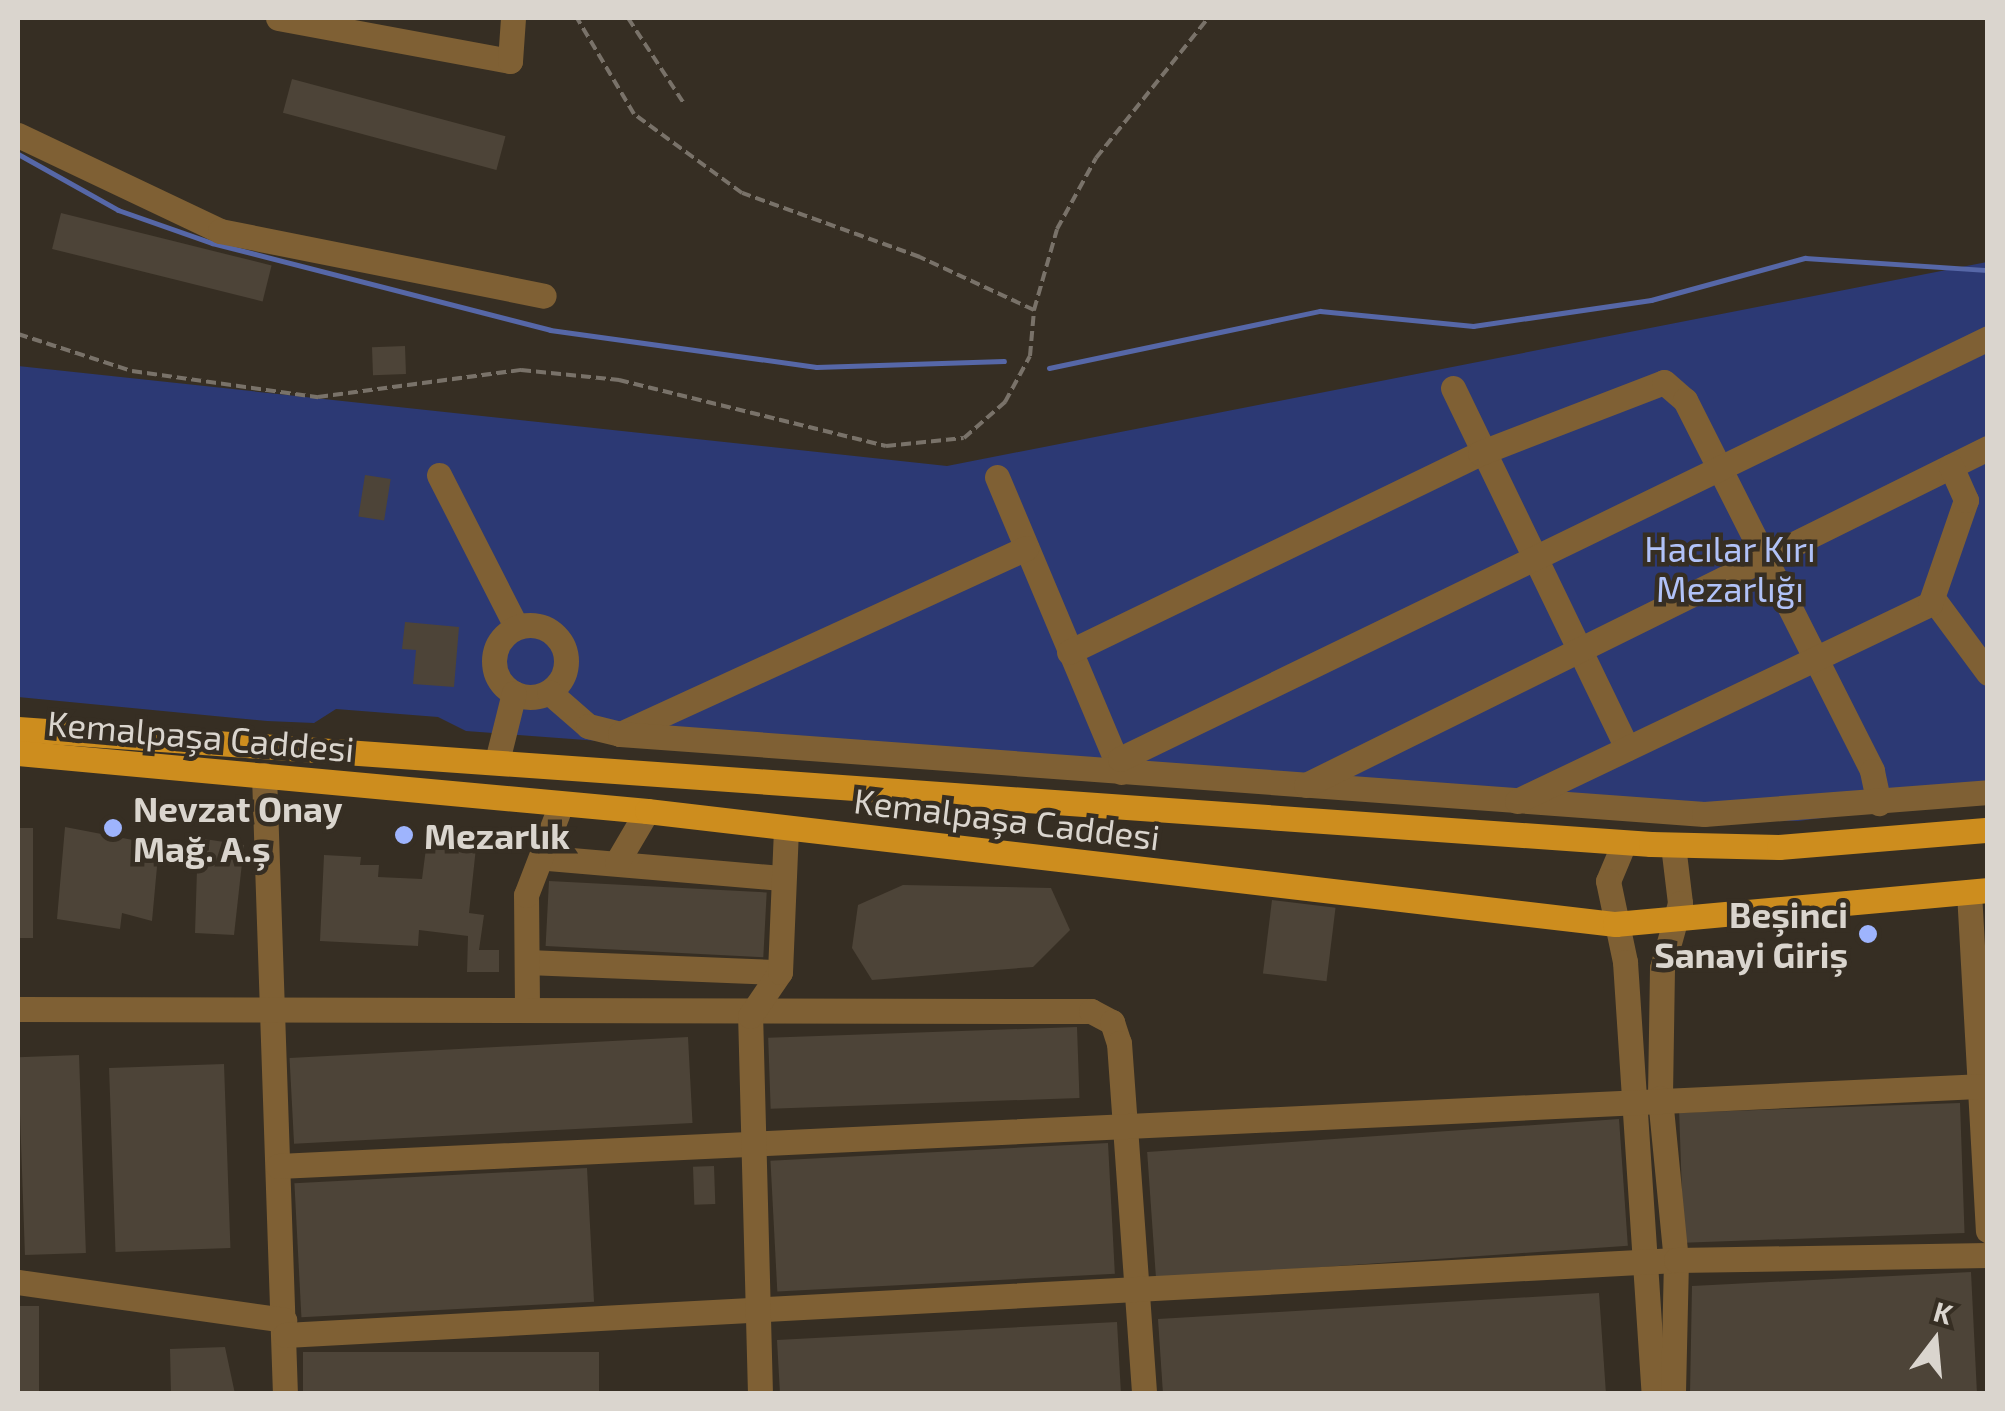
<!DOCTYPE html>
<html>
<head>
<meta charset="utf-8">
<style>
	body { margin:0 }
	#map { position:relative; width:2005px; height:1411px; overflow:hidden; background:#362e23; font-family:"Exo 2",sans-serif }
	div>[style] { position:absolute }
	.green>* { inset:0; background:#2c3974 }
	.stream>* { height:5px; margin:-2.5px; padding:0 2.5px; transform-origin:2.5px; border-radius:2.5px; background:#5667a7 }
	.building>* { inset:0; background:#4d4438; transform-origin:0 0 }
	.path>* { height:4px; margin-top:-2px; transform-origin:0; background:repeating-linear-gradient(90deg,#797269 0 10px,transparent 0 15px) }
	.minor>* { height:25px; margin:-12.5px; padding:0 12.5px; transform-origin:12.5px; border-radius:12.5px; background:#7f6034 }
	.minor>.ring { margin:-12.5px; padding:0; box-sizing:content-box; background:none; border:25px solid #7f6034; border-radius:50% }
	.major>* { height:25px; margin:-12.5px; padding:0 12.5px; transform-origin:12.5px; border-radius:12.5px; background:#cd8d1e }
	.dots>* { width:28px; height:28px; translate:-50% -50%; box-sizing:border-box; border:5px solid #362e23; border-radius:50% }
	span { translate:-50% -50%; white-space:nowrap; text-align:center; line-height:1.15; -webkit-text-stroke:9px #362e23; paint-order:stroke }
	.park-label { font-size:35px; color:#b1c2f8 }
	.street-label { font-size:35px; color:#dad5ce }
	.poi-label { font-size:35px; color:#dad5ce; font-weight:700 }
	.left { translate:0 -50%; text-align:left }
	.right { translate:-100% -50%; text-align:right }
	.frame { position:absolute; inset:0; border:20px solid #dad5ce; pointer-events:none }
	.north { position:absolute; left:1885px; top:1291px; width:100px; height:100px; -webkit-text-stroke:8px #362e23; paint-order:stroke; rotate:16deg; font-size:28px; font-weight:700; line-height:40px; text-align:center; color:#dad5ce }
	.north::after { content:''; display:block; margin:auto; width:35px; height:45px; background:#dad5ce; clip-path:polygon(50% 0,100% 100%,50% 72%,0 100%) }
</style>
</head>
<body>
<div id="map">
	<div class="green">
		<div style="clip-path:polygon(1987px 262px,1987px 797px,1798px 821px,1674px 821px,466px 731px,438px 717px,336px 709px,314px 723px,267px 721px,18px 697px,18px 366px,947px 466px)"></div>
	</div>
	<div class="stream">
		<div style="left:18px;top:154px;width:115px;rotate:29.2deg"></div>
		<div style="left:118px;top:210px;width:100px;rotate:19.3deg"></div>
		<div style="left:212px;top:243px;width:349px;rotate:14.4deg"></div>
		<div style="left:550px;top:330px;width:269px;rotate:7.9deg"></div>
		<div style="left:816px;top:367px;width:188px;rotate:-1.8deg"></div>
		<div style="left:1049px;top:368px;width:277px;rotate:-11.9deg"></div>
		<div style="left:1320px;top:311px;width:154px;rotate:5.6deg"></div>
		<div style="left:1473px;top:326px;width:180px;rotate:-8.3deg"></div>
		<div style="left:1651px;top:300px;width:160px;rotate:-15.3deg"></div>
		<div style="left:1805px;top:258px;width:183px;rotate:3.8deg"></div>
	</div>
	<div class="building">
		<div style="left:292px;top:79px;width:221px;height:35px;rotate:15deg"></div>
		<div style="left:61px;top:213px;width:217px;height:37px;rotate:14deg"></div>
		<div style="left:405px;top:346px;width:28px;height:33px;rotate:88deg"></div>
		<div style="left:365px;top:475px;width:26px;height:42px;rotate:9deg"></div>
		<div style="clip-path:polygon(405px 622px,459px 627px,454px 687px,413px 684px,416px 650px,402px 649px)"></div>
		<div style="clip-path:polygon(65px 827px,159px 845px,152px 921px,122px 913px,120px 929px,57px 919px)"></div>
		<div style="left:18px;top:828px;width:15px;height:110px"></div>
		<div style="clip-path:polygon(428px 833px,477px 838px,469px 913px,484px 915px,479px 950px,499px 950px,499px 972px,467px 972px,468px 936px,419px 930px,418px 946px,320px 941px,324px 855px,361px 857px,360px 865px,379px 865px,378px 877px,422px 879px)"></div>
		<div style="clip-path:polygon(198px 838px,244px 845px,234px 935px,195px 933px)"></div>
		<div style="left:549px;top:881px;width:218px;height:65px;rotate:3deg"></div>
		<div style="clip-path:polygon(903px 885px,1051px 888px,1070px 930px,1033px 967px,872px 980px,852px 948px,858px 905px)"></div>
		<div style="left:1272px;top:900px;width:64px;height:74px;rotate:7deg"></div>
		<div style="left:1077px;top:1027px;width:71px;height:309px;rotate:88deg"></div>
		<div style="left:688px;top:1037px;width:86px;height:399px;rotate:87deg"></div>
		<div style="left:79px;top:1055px;width:198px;height:61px;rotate:88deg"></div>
		<div style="left:224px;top:1064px;width:184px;height:115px;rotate:88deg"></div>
		<div style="left:1960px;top:1103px;width:130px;height:281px;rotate:88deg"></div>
		<div style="left:1619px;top:1119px;width:127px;height:473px;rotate:86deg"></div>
		<div style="left:1108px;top:1143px;width:131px;height:338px;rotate:87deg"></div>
		<div style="left:714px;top:1166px;width:38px;height:21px;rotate:88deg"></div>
		<div style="left:587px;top:1168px;width:134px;height:293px;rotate:87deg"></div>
		<div style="clip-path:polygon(1971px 1272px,1977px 1394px,1690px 1394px,1692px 1286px)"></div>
		<div style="clip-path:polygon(1599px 1293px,1606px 1394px,1163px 1394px,1158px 1319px)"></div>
		<div style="left:18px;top:1306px;width:21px;height:88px"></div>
		<div style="clip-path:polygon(1117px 1322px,1121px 1394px,780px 1394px,777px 1340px)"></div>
		<div style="clip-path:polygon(225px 1347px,235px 1394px,171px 1394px,170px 1349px)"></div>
		<div style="left:599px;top:1352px;width:42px;height:296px;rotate:90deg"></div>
	</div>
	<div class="path">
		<div style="left:628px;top:18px;width:104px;rotate:56.8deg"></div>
		<div style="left:1034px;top:310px;width:84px;rotate:-74.1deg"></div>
		<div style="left:1057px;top:229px;width:81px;rotate:-61.2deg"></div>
		<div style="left:1096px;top:158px;width:179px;rotate:-51.3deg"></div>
		<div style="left:18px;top:334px;width:120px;rotate:18deg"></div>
		<div style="left:132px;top:371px;width:188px;rotate:8deg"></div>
		<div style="left:318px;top:397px;width:205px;rotate:-7.6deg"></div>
		<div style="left:521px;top:370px;width:99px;rotate:5.8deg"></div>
		<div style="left:619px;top:380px;width:275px;rotate:13.9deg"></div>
		<div style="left:886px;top:446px;width:78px;rotate:-5.9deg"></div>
		<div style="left:964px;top:438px;width:55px;rotate:-41.3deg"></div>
		<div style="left:1005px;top:402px;width:52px;rotate:-61.5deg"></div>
		<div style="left:1030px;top:356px;width:46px;rotate:-85deg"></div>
		<div style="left:1034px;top:310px;width:126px;rotate:-155.1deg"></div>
		<div style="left:920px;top:257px;width:189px;rotate:-160.2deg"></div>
		<div style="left:742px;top:193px;width:134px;rotate:-143.8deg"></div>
		<div style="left:634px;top:114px;width:112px;rotate:-120.7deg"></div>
	</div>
	<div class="minor">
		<div style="left:278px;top:18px;width:236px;rotate:10.5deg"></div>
		<div style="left:510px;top:61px;width:43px;rotate:-86deg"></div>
		<div style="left:18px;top:135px;width:224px;rotate:25.4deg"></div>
		<div style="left:220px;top:231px;width:330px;rotate:11.3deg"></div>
		<div style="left:1453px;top:388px;width:400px;rotate:64.2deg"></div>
		<div style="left:439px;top:475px;width:169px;rotate:63deg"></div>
		<div style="left:997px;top:477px;width:320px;rotate:67.2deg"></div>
		<div style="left:1934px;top:600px;width:91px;rotate:53.5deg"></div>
		<div class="ring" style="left:494px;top:625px;width:47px;height:47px"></div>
		<div style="left:1069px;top:652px;width:457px;rotate:-25.8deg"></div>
		<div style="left:1480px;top:453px;width:197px;rotate:-21.1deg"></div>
		<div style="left:1664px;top:382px;width:28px;rotate:41deg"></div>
		<div style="left:1685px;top:400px;width:415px;rotate:63.2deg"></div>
		<div style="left:1872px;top:771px;width:33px;rotate:78deg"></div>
		<div style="left:549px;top:692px;width:52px;rotate:41.1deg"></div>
		<div style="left:588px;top:726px;width:33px;rotate:14deg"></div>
		<div style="left:620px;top:734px;width:447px;rotate:-24.6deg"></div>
		<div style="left:620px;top:734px;width:1087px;rotate:4.22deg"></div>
		<div style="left:1704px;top:814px;width:285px;rotate:-4.4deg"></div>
		<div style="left:1120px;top:759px;width:965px;rotate:-25.87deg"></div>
		<div style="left:497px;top:761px;width:70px;rotate:-76deg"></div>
		<div style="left:264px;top:775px;width:619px;rotate:88.06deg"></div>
		<div style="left:1306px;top:785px;width:761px;rotate:-26.3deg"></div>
		<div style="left:1517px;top:801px;width:458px;rotate:-25.5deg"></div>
		<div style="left:1930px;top:604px;width:110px;rotate:-70.9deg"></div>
		<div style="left:1966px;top:500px;width:37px;rotate:-114deg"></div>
		<div style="left:1624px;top:843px;width:41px;rotate:112.8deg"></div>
		<div style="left:1608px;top:881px;width:83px;rotate:78.1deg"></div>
		<div style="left:1625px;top:962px;width:433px;rotate:86.2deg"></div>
		<div style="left:1673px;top:845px;width:58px;rotate:83.1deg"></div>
		<div style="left:1680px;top:903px;width:67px;rotate:105.5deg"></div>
		<div style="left:1662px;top:968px;width:130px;rotate:90.9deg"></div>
		<div style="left:1660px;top:1098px;width:163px;rotate:84.4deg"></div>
		<div style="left:1676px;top:1260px;width:134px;rotate:91.3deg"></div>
		<div style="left:548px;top:858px;width:234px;rotate:4.9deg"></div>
		<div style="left:617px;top:862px;width:59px;rotate:-59.5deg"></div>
		<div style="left:1969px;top:892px;width:339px;rotate:86.8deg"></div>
		<div style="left:527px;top:962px;width:253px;rotate:2.3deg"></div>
		<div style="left:527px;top:1007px;width:112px;rotate:-90.5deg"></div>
		<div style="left:526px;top:895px;width:94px;rotate:-68.9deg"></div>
		<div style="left:18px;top:1009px;width:1073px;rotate:0.11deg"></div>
		<div style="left:1091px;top:1011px;width:24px;rotate:28deg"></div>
		<div style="left:1112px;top:1022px;width:22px;rotate:72deg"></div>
		<div style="left:1119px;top:1043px;width:352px;rotate:85.9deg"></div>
		<div style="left:278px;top:1166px;width:1702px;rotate:-2.69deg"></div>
		<div style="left:18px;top:1282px;width:269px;rotate:8.1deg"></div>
		<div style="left:285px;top:1335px;width:1393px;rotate:-3.09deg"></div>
		<div style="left:1676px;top:1260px;width:312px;rotate:-0.9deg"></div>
		<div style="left:760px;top:1394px;width:378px;rotate:-91.5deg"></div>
		<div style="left:750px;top:1016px;width:53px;rotate:-55.7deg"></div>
		<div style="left:780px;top:972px;width:144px;rotate:-87.6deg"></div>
	</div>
	<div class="major">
		<div style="left:18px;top:729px;width:1637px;rotate:4.03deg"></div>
		<div style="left:1651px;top:844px;width:128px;rotate:1.3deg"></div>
		<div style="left:1779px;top:847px;width:210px;rotate:-4.7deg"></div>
		<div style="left:18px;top:753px;width:632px;rotate:5.27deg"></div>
		<div style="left:647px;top:811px;width:975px;rotate:6.66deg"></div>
		<div style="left:1615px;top:924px;width:375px;rotate:-5.2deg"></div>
	</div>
	<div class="dots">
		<div style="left:113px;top:828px;background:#9eb4fd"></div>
		<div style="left:404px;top:835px;background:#9eb4fd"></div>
		<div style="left:1868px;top:934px;background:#9eb4fd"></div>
	</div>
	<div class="park-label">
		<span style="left:1730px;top:568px">Hacılar Kırı<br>Mezarlığı</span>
	</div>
	<div class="street-label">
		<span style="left:201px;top:735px;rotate:5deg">Kemalpaşa Caddesi</span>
		<span style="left:1007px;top:818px;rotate:7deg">Kemalpaşa Caddesi</span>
	</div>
	<div class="poi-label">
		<span class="left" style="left:133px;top:828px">Nevzat Onay<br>Mağ. A.ş</span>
		<span class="left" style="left:424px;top:835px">Mezarlık</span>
		<span class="right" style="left:1848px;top:934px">Beşinci<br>Sanayi Giriş</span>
	</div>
	<div class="frame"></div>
	<div class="north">K</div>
</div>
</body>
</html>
